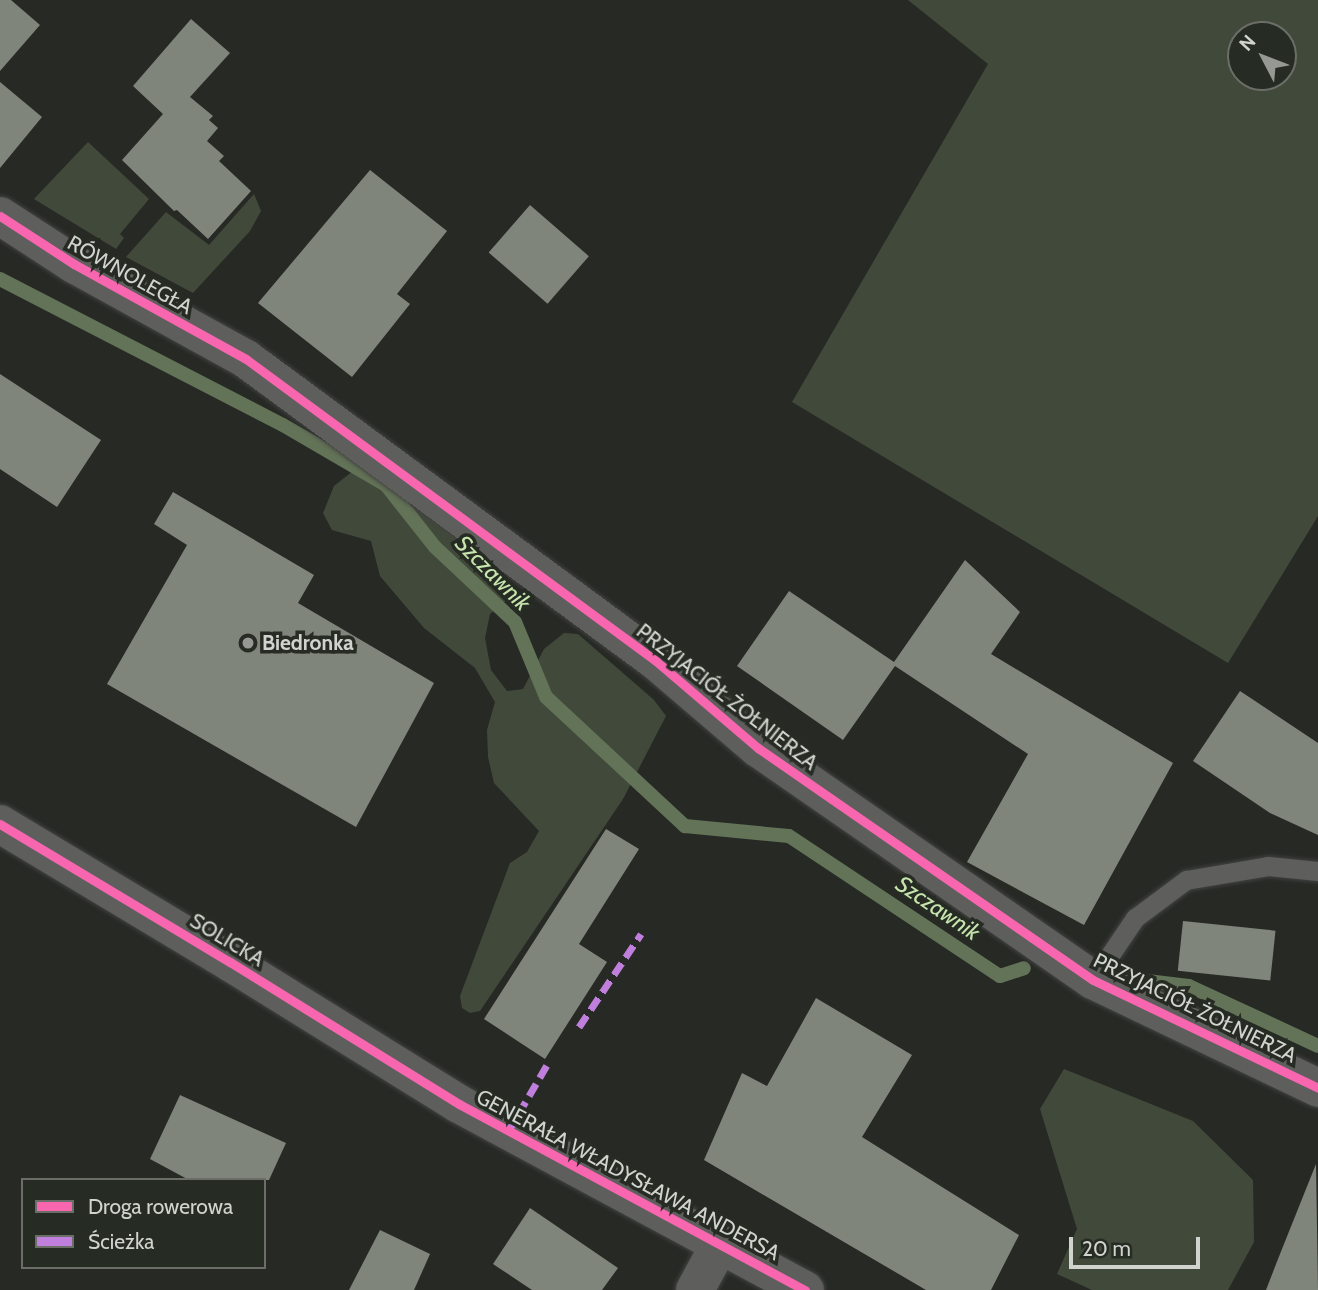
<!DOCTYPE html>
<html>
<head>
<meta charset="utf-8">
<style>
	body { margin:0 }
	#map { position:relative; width:1318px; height:1290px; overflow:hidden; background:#272925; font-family:Cabin,sans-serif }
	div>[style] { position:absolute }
	.green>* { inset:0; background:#414a3a }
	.stream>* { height:14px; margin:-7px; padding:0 7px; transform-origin:7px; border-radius:7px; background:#637357 }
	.building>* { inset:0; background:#80857c; transform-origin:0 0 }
	.roads { filter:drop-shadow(0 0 2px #424341) drop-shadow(0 0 2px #424341) }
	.service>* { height:19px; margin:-9.5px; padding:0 9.5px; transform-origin:9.5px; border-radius:9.5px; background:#5e5f5c }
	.minor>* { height:38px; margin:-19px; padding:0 19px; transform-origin:19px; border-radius:19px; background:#5e5f5c }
	.tertiary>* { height:38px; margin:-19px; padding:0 19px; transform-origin:19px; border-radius:19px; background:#5e5f5c }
	.quiet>* { height:7px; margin-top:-3.5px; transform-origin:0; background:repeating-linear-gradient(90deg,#c07fdc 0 14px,transparent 0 21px) }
	.cycleway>* { height:9px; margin:-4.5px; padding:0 4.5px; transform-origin:4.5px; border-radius:4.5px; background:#f766af }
	.dots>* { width:19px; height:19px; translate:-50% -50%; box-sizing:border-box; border:4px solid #262b23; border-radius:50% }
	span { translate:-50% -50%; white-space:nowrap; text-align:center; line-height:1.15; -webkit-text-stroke:7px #262b23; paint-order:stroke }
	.street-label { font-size:21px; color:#d0d3ce }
	.poi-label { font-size:21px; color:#d0d3ce; font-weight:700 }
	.left { translate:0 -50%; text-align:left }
	.water-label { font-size:23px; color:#c7e5ae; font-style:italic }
	.legend { position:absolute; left:21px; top:1178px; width:245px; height:91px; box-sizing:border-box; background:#262b23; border:2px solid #6a6e67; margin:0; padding:9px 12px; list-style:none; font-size:21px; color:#d0d3ce }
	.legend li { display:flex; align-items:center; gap:14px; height:35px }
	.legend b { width:35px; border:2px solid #6a6e67 }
	.north { position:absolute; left:1227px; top:21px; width:70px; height:70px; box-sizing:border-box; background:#262b23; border:2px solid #6a6e67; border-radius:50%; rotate:312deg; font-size:19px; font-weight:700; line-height:28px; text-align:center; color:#d0d3ce }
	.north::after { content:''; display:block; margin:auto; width:24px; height:32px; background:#959893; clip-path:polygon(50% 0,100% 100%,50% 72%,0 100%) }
	.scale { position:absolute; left:1069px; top:1237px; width:131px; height:32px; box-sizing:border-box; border:4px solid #d0d3ce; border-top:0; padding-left:9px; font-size:21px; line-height:24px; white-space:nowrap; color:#d0d3ce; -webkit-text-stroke:5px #262b23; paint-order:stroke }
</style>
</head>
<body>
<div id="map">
	<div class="green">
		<div style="clip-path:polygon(evenodd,908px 0,1318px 0,1318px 516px,1228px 663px,792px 402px,988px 64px,908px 0,1283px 35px,1283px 77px,1241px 77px,1241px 35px,1283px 35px)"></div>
		<div style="clip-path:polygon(88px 142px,149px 199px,120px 234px,124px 238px,116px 249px,34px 199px)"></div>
		<div style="clip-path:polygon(254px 194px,261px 211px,250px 231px,193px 293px,126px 257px,166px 212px,209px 245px)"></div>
		<div style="clip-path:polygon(353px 471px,434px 519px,515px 585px,507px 600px,490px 614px,485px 638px,491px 670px,507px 691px,523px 689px,544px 649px,564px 633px,578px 634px,654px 700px,666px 716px,623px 799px,480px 1011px,470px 1013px,462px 1008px,460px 996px,510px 863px,527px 852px,539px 831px,494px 783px,488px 757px,487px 730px,495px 702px,475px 668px,424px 628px,380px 576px,371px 541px,332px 530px,323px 513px,334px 486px)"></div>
		<div style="clip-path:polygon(1064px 1069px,1193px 1121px,1253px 1180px,1254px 1242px,1228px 1290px,1092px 1290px,1057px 1274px,1077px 1229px,1040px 1109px)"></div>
	</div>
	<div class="stream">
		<div style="left:0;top:279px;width:318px;rotate:27.3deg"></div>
		<div style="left:283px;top:425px;width:119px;rotate:30.2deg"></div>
		<div style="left:386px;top:485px;width:79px;rotate:51.7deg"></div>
		<div style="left:435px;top:547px;width:110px;rotate:43.2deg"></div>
		<div style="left:515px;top:622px;width:81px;rotate:67.5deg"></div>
		<div style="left:546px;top:697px;width:190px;rotate:42.9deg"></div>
		<div style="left:685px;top:826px;width:104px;rotate:5.5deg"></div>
		<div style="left:789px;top:836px;width:253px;rotate:33.6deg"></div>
		<div style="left:1000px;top:976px;width:25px;rotate:-18deg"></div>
		<div style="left:1147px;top:981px;width:42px;rotate:6.8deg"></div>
		<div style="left:1189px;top:986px;width:142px;rotate:24.9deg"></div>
	</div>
	<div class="building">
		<div style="clip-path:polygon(0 0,11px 0,40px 25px,0 71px)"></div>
		<div style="clip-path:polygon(191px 19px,230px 53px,190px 97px,213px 116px,209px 120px,218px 128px,207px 141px,224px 156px,219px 161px,251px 191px,208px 239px,177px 210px,174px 211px,122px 160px,163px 114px,133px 86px)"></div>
		<div style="clip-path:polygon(0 82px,42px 117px,0 168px)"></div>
		<div style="clip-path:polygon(370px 170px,447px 231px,397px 294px,410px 304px,352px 377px,258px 303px)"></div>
		<div style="left:530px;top:205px;width:78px;height:63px;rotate:41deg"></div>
		<div style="clip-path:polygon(0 374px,101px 440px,57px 507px,0 469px)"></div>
		<div style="clip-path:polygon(173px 492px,314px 575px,298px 603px,434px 683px,356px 827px,107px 684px,187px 545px,154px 524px)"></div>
		<div style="clip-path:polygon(965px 560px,1020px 612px,991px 654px,1173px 763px,1084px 925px,967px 862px,1028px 754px,895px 666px,843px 740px,737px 666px,789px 591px,894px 662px)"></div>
		<div style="clip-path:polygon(1240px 691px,1318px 743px,1318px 835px,1270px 813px,1193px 761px)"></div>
		<div style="clip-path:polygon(606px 829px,639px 849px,579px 944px,607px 962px,545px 1059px,484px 1019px)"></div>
		<div style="left:1183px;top:921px;width:93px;height:50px;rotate:6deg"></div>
		<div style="clip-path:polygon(816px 998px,912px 1055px,862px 1137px,1019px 1235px,991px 1290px,926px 1290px,704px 1160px,742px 1073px,767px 1086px)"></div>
		<div style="clip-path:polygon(180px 1095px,286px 1143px,269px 1180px,189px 1180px,150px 1159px)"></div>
		<div style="clip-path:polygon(1316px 1164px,1318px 1290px,1266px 1290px,1278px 1259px)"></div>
		<div style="clip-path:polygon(530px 1208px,618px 1268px,602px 1290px,532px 1290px,493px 1264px)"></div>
		<div style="clip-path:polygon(380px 1230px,430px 1254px,414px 1290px,349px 1290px)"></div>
	</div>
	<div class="roads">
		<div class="service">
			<div style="left:1093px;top:980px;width:75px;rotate:-55.9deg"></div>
			<div style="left:1135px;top:918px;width:64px;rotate:-36.7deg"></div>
			<div style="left:1186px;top:880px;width:83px;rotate:-9.7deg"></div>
			<div style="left:1268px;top:866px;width:50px;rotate:5.7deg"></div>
		</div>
		<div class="minor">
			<div style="left:0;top:216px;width:88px;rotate:33deg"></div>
			<div style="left:74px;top:264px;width:196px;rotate:28.9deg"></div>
			<div style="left:246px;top:359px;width:509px;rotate:36.37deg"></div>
			<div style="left:656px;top:661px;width:134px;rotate:40.5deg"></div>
			<div style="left:758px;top:748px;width:407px;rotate:34.7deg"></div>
			<div style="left:1093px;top:980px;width:250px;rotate:25.6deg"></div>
			<div style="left:695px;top:1290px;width:52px;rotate:-61.5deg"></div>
		</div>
		<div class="tertiary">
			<div style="left:0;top:824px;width:268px;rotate:31deg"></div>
			<div style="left:230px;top:962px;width:269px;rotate:31.8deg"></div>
			<div style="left:459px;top:1104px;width:393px;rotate:28.3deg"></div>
		</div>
	</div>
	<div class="quiet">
		<div style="left:579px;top:1027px;width:112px;rotate:-56.3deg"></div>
		<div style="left:508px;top:1132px;width:78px;rotate:-59.8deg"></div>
	</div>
	<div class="cycleway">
		<div style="left:0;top:216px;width:88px;rotate:33deg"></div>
		<div style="left:74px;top:264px;width:196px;rotate:28.9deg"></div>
		<div style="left:246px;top:359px;width:509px;rotate:36.37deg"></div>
		<div style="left:656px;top:661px;width:134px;rotate:40.5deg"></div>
		<div style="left:758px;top:748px;width:407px;rotate:34.7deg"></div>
		<div style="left:1093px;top:980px;width:250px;rotate:25.6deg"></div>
		<div style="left:0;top:824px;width:268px;rotate:31deg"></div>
		<div style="left:230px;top:962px;width:269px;rotate:31.8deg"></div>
		<div style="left:459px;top:1104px;width:393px;rotate:28.3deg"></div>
	</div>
	<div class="dots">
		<div style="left:248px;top:643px;background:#959893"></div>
	</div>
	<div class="street-label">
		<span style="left:130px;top:275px;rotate:29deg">RÓWNOLEGŁA</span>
		<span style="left:727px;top:697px;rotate:38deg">PRZYJACIÓŁ ŻOŁNIERZA</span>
		<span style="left:227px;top:940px;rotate:31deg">SOLICKA</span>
		<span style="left:1195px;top:1008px;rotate:26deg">PRZYJACIÓŁ ŻOŁNIERZA</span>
		<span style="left:628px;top:1175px;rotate:28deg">GENERAŁA WŁADYSŁAWA ANDERSA</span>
	</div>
	<div class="poi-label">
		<span class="left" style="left:262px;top:643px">Biedronka</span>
	</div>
	<div class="water-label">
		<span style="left:493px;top:573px;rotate:45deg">Szczawnik</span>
		<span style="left:938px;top:908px;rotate:34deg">Szczawnik</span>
	</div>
	<ul class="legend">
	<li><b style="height:9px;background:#f766af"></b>Droga rowerowa</li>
	<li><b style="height:9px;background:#c07fdc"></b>Ścieżka</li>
	</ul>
	<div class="north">N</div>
	<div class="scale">20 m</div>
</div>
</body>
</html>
